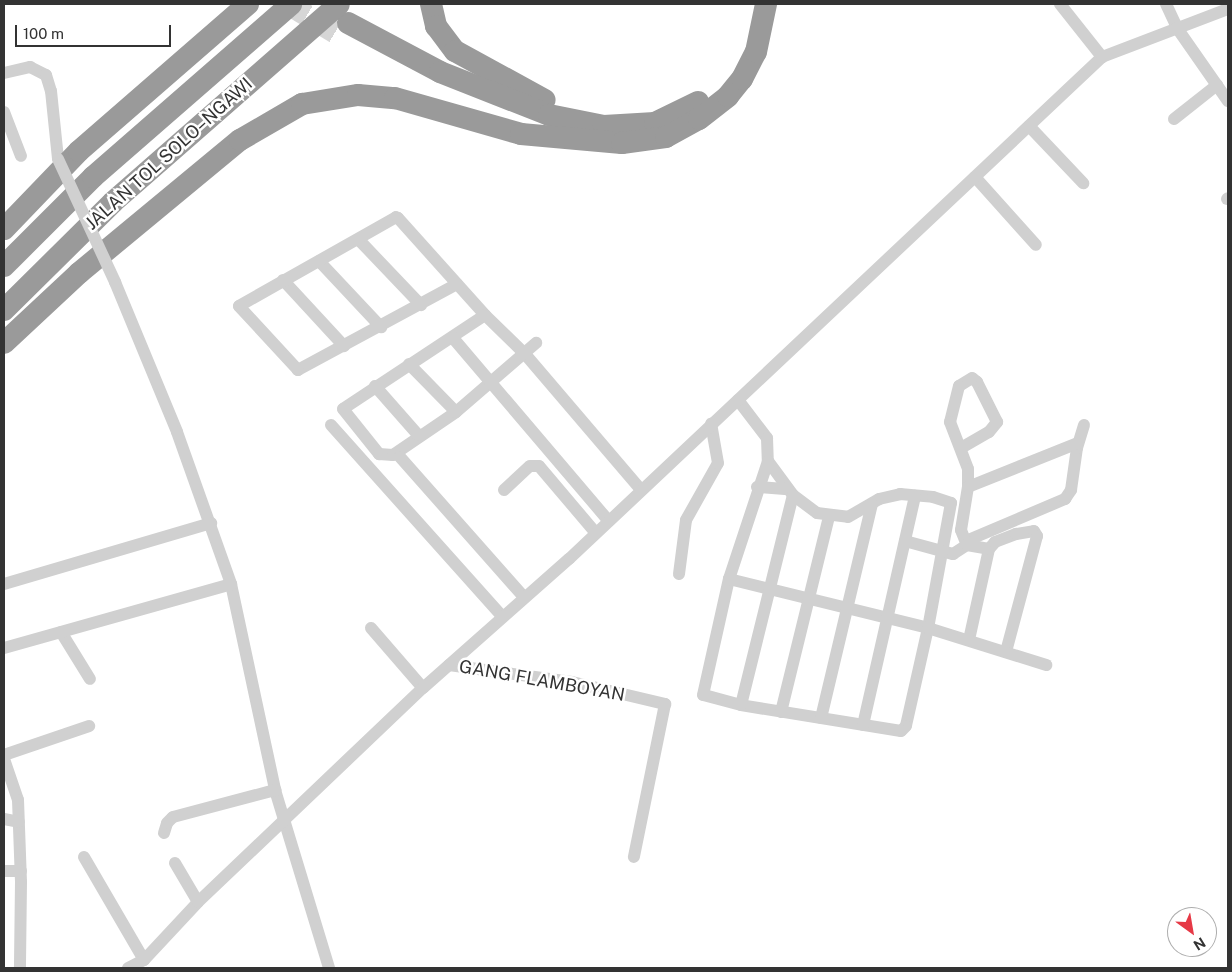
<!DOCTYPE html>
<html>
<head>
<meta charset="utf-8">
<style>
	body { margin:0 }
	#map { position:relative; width:1232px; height:972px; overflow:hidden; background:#fff; font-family:"Public Sans",sans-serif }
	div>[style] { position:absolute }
	.motorway-tunnel>* { height:22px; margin-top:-11px; transform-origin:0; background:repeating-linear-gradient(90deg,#d6d6d6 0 22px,transparent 0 33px) }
	.minor>* { height:12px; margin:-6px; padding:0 6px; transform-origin:6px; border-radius:6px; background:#d0d0d0 }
	.motorway>* { height:22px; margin:-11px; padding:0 11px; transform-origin:11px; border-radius:11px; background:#9a9a9a }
	.minor-bridge>* { height:12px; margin:-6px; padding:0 6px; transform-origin:6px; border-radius:6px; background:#d0d0d0 }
	span { translate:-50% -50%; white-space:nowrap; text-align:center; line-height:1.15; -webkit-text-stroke:5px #fff; paint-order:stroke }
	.street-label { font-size:18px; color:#333 }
	.frame { position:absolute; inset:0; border:5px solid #333; pointer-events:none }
	.north { position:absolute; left:1167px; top:907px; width:50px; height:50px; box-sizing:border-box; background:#fff; border:1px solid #adadad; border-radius:50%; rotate:148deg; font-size:14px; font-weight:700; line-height:20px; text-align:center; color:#333 }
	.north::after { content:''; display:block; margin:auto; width:18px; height:22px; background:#e63946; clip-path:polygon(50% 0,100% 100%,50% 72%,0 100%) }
	.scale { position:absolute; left:15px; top:25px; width:156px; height:22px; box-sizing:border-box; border:2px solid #333; border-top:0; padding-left:6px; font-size:15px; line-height:18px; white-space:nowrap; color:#333; -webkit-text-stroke:4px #fff; paint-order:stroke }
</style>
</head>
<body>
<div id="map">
	<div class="motorway-tunnel">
		<div style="left:288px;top:4px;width:60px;rotate:31.3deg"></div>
	</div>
	<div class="minor">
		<div style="left:1060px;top:4px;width:68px;rotate:51.6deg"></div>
		<div style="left:1166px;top:4px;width:26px;rotate:65deg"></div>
		<div style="left:1177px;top:28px;width:89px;rotate:55.1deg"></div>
		<div style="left:4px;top:73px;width:27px;rotate:-13deg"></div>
		<div style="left:30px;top:67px;width:18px;rotate:27deg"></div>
		<div style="left:46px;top:75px;width:17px;rotate:73deg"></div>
		<div style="left:51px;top:91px;width:68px;rotate:84.1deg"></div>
		<div style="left:4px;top:112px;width:47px;rotate:68.9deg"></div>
		<div style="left:1174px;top:119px;width:55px;rotate:-38.3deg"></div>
		<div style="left:1029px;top:126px;width:79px;rotate:46.5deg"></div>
		<div style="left:975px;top:177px;width:91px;rotate:48.1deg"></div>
		<div style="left:1227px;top:199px;width:1px;rotate:-45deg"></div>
		<div style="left:359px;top:240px;width:90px;rotate:46.4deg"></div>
		<div style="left:319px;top:261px;width:91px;rotate:46.8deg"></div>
		<div style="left:283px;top:280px;width:90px;rotate:47.3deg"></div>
		<div style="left:115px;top:282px;width:162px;rotate:67.5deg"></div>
		<div style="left:177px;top:432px;width:161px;rotate:70.4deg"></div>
		<div style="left:231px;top:584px;width:211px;rotate:77.9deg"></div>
		<div style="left:275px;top:790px;width:186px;rotate:73.1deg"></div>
		<div style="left:457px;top:284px;width:181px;rotate:151.6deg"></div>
		<div style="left:298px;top:370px;width:87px;rotate:-132.7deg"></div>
		<div style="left:239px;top:306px;width:180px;rotate:-29.5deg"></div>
		<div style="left:396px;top:217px;width:2px;rotate:27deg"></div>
		<div style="left:398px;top:218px;width:130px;rotate:48.1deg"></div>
		<div style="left:485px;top:315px;width:56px;rotate:44.3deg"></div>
		<div style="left:525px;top:354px;width:179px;rotate:49.5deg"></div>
		<div style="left:485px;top:315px;width:170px;rotate:146.5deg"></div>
		<div style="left:343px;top:409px;width:58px;rotate:51.3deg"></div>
		<div style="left:379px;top:454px;width:14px;rotate:4deg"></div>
		<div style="left:393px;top:455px;width:76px;rotate:-34.3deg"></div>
		<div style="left:456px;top:412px;width:106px;rotate:-40.8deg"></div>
		<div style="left:453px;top:338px;width:239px;rotate:49.6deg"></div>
		<div style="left:409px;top:364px;width:67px;rotate:45.6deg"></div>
		<div style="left:375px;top:386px;width:65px;rotate:48.7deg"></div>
		<div style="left:738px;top:400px;width:48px;rotate:52.7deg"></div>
		<div style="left:767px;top:438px;width:23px;rotate:88deg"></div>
		<div style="left:768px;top:461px;width:42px;rotate:53.7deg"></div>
		<div style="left:793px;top:495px;width:30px;rotate:37deg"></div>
		<div style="left:817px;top:513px;width:31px;rotate:7deg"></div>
		<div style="left:848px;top:517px;width:36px;rotate:-30deg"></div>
		<div style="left:879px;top:499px;width:22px;rotate:-13deg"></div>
		<div style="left:900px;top:494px;width:33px;rotate:5deg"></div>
		<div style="left:933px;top:497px;width:19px;rotate:18deg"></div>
		<div style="left:951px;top:503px;width:127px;rotate:100.4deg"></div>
		<div style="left:928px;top:628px;width:100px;rotate:102.7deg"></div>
		<div style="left:906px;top:726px;width:7px;rotate:135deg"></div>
		<div style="left:901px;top:731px;width:162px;rotate:-170.8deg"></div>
		<div style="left:741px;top:705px;width:39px;rotate:-165deg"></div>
		<div style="left:703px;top:695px;width:119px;rotate:-77.4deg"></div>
		<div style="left:729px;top:579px;width:124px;rotate:-71.7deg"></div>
		<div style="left:331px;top:425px;width:256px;rotate:48.2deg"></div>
		<div style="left:961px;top:448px;width:32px;rotate:-30deg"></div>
		<div style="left:989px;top:432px;width:13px;rotate:-51deg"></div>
		<div style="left:997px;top:422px;width:45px;rotate:-116.6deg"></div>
		<div style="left:977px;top:382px;width:6px;rotate:-141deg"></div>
		<div style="left:972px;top:378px;width:15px;rotate:148deg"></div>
		<div style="left:959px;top:386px;width:37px;rotate:104deg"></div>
		<div style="left:950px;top:422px;width:50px;rotate:69deg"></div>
		<div style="left:968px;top:469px;width:18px;rotate:90deg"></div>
		<div style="left:400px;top:457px;width:187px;rotate:48.5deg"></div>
		<div style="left:757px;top:487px;width:31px;rotate:4deg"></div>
		<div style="left:504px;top:490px;width:35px;rotate:-43deg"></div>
		<div style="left:530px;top:466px;width:9px"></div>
		<div style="left:539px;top:466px;width:87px;rotate:49.7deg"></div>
		<div style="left:905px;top:541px;width:50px;rotate:15.2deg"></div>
		<div style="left:953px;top:554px;width:17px;rotate:-33deg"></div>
		<div style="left:966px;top:541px;width:108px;rotate:-23deg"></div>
		<div style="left:1065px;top:499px;width:11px;rotate:-56deg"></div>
		<div style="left:1071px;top:490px;width:42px;rotate:-81.9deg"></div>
		<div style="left:1077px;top:448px;width:24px;rotate:-73deg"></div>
		<div style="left:967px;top:545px;width:16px;rotate:-112deg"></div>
		<div style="left:961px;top:530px;width:44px;rotate:-80.8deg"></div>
		<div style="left:968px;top:487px;width:118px;rotate:-21.8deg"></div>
		<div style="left:967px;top:545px;width:22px;rotate:10deg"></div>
		<div style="left:989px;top:549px;width:93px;rotate:102.4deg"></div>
		<div style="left:989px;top:549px;width:9px;rotate:-49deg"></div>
		<div style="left:995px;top:542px;width:22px;rotate:-21deg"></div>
		<div style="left:1016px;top:534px;width:18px;rotate:-9deg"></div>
		<div style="left:1034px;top:531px;width:6px;rotate:59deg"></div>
		<div style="left:1037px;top:536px;width:120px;rotate:105deg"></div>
		<div style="left:679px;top:574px;width:54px;rotate:-82.6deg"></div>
		<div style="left:686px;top:520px;width:65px;rotate:-60.7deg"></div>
		<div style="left:718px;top:463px;width:40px;rotate:-100deg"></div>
		<div style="left:729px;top:579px;width:205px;rotate:13.8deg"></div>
		<div style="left:928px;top:628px;width:124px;rotate:17.4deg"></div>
		<div style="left:4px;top:584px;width:216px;rotate:-16.4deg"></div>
		<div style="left:371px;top:628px;width:79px;rotate:49.1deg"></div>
		<div style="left:61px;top:632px;width:55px;rotate:58.3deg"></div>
		<div style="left:4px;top:648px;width:236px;rotate:-15.7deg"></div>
		<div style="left:449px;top:665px;width:124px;rotate:7.9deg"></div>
		<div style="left:572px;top:682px;width:96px;rotate:13.3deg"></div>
		<div style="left:665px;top:704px;width:156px;rotate:101.5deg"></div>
		<div style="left:741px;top:705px;width:216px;rotate:-76.1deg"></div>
		<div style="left:781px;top:712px;width:202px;rotate:-76.2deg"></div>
		<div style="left:821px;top:718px;width:220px;rotate:-76.6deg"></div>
		<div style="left:863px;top:725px;width:235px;rotate:-77.2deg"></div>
		<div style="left:4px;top:755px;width:90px;rotate:-18.8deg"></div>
		<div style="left:4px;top:759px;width:43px;rotate:71.1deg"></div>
		<div style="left:18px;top:800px;width:82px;rotate:87.9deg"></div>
		<div style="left:21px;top:882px;width:86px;rotate:90.7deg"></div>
		<div style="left:4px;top:819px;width:15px;rotate:11deg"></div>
		<div style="left:164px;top:833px;width:10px;rotate:-73deg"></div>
		<div style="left:167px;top:823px;width:8px;rotate:-45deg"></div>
		<div style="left:173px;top:817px;width:106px;rotate:-14.8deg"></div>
		<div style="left:84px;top:857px;width:119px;rotate:59.8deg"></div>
		<div style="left:175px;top:863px;width:45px;rotate:59.5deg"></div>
		<div style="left:4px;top:871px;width:17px"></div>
		<div style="left:128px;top:968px;width:18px;rotate:-27deg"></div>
		<div style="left:144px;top:960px;width:79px;rotate:-47deg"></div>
		<div style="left:198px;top:902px;width:311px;rotate:-43.6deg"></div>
		<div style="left:423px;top:688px;width:195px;rotate:-41.5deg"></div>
		<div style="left:569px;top:559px;width:732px;rotate:-43.28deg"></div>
		<div style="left:1102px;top:57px;width:135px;rotate:-20.9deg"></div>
	</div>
	<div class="motorway">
		<div style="left:431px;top:4px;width:23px;rotate:77deg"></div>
		<div style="left:436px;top:26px;width:31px;rotate:53deg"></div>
		<div style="left:455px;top:51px;width:102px;rotate:28.6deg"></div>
		<div style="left:348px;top:23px;width:104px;rotate:28deg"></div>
		<div style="left:440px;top:72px;width:117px;rotate:21.5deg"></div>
		<div style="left:549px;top:115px;width:56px;rotate:11.3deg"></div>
		<div style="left:604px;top:126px;width:51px;rotate:-3.4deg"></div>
		<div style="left:655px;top:123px;width:48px;rotate:-26deg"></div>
		<div style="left:4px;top:229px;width:108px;rotate:-46.1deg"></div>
		<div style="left:79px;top:151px;width:224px;rotate:-41deg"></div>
		<div style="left:4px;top:266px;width:126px;rotate:-45deg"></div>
		<div style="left:93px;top:177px;width:263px;rotate:-41.1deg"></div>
		<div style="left:4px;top:310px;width:153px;rotate:-44.7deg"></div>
		<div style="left:113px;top:202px;width:300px;rotate:-41.2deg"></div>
		<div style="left:4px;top:343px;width:103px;rotate:-43deg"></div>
		<div style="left:79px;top:273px;width:209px;rotate:-39.6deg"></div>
		<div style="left:240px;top:140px;width:72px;rotate:-30.1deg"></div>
		<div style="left:302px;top:104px;width:57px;rotate:-9.1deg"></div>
		<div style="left:358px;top:95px;width:37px;rotate:5deg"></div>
		<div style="left:395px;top:98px;width:131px;rotate:15.9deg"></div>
		<div style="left:521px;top:134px;width:101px;rotate:5.1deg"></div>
		<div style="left:622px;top:143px;width:44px;rotate:-7.8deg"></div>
		<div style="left:666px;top:137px;width:38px;rotate:-29deg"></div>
		<div style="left:699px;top:119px;width:37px;rotate:-38deg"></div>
		<div style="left:728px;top:96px;width:22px;rotate:-51deg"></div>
		<div style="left:742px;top:79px;width:30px;rotate:-63deg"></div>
		<div style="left:756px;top:52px;width:49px;rotate:-78.2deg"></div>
	</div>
	<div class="minor-bridge">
		<div style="left:58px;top:159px;width:136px;rotate:65.1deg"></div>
	</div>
	<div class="street-label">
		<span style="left:169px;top:154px;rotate:-42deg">JALAN TOL SOLO–NGAWI</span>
		<span style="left:542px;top:681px;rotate:10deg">GANG FLAMBOYAN</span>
	</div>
	<div class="frame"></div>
	<div class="north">N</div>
	<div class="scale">100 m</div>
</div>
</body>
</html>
